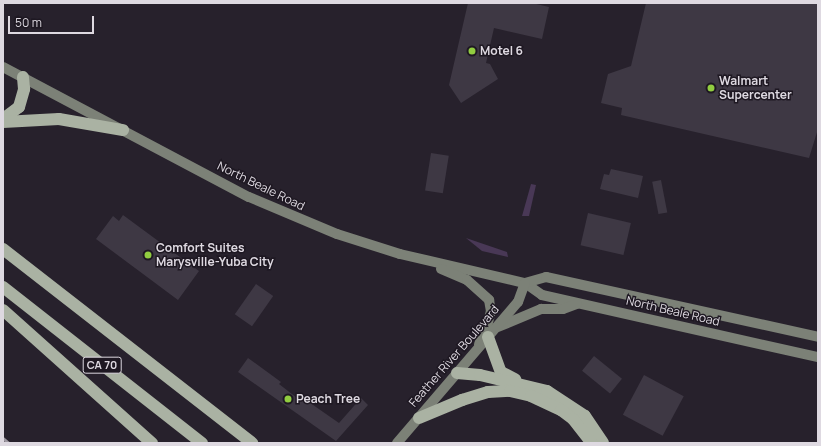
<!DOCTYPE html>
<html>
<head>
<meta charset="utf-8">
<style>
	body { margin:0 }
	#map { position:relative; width:821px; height:446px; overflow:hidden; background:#27212c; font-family:Manrope,sans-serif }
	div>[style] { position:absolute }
	.green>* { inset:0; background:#493856 }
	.building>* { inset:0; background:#3e3844; transform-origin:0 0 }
	.secondary>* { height:10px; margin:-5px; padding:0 5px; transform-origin:5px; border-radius:5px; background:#7c8177 }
	.highway>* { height:12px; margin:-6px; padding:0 6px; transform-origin:6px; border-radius:6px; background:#aab2a3 }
	.rail>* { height:3px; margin-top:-1.5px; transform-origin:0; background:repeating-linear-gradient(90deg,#9d98a1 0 7px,transparent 0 14px) }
	.dots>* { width:11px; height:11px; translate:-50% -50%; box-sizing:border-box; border:2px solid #1e1822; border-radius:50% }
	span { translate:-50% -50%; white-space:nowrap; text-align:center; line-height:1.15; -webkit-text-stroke:3px #1e1822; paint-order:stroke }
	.shield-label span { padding:1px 3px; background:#1e1822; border:1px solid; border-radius:3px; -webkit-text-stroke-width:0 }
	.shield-label { font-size:11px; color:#ded9e1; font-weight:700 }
	.poi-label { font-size:12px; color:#ded9e1; font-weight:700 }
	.left { translate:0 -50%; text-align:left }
	.street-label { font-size:12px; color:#ded9e1 }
	.frame { position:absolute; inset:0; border:4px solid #ded9e1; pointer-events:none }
	.scale { position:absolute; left:8px; top:16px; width:86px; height:18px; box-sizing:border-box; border:2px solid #ded9e1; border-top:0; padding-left:5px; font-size:12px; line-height:14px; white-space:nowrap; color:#ded9e1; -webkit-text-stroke:3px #1e1822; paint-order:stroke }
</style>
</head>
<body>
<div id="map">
	<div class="green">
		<div style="clip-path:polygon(531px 184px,536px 185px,529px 216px,522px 216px)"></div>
		<div style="clip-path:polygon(466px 238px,507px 252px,508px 257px,482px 251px)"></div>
	</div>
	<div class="building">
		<div style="clip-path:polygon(468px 3px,532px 3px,549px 7px,542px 39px,494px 28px,486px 63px,490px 64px,498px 79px,461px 103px,449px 85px)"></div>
		<div style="clip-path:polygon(646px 3px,818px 3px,818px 129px,809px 158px,621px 115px,622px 108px,601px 103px,608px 74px,631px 66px)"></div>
		<div style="left:431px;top:153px;width:18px;height:38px;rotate:9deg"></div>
		<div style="clip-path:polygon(611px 169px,643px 176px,638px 198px,600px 189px,604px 174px,609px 175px)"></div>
		<div style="left:661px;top:180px;width:33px;height:9px;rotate:79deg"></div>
		<div style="left:588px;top:213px;width:44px;height:33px;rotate:13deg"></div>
		<div style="clip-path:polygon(123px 215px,199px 271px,178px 300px,96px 239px,113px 216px,119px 221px)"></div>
		<div style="left:256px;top:284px;width:21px;height:37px;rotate:35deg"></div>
		<div style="left:594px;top:356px;width:36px;height:19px;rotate:39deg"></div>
		<div style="clip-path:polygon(248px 358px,281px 382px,279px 384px,301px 401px,303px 398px,339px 423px,361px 398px,368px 405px,336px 441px,238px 372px)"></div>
		<div style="left:644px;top:375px;width:45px;height:45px;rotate:28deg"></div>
	</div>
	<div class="secondary">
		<div style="left:3px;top:67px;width:278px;rotate:27.9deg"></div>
		<div style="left:249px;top:197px;width:95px;rotate:22.8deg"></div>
		<div style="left:337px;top:234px;width:66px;rotate:17.6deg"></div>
		<div style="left:400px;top:254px;width:128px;rotate:13.1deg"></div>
		<div style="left:525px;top:283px;width:21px;rotate:35deg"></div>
		<div style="left:542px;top:295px;width:283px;rotate:12.7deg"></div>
		<div style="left:441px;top:269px;width:28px;rotate:23deg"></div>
		<div style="left:467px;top:280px;width:30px;rotate:42deg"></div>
		<div style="left:489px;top:300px;width:11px;rotate:80deg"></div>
		<div style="left:491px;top:311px;width:11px;rotate:105deg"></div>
		<div style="left:488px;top:322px;width:24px;rotate:112deg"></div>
		<div style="left:525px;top:283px;width:22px;rotate:-16deg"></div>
		<div style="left:546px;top:277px;width:279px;rotate:12.4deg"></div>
		<div style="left:498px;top:327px;width:47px;rotate:-22.7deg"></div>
		<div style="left:541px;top:309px;width:22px"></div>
		<div style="left:563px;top:309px;width:15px;rotate:-20deg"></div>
		<div style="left:397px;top:443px;width:186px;rotate:-49.4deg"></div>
		<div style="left:518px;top:302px;width:20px;rotate:-70deg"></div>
	</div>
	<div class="highway">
		<div style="left:3px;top:119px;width:20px;rotate:-37deg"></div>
		<div style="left:19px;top:107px;width:19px;rotate:-74deg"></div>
		<div style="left:24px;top:89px;width:12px;rotate:-95deg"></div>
		<div style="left:3px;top:122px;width:56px;rotate:-3.1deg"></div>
		<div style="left:59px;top:119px;width:65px;rotate:9.8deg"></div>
		<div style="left:3px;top:249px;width:316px;rotate:37.9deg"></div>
		<div style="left:3px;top:287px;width:253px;rotate:38.1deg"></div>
		<div style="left:3px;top:310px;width:200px;rotate:41.8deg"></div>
		<div style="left:488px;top:337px;width:37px;rotate:70deg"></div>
		<div style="left:501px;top:372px;width:16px;rotate:27deg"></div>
		<div style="left:457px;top:373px;width:23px;rotate:5deg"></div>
		<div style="left:480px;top:375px;width:69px;rotate:13.4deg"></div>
		<div style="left:547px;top:391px;width:45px;rotate:33.3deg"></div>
		<div style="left:585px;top:416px;width:32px;rotate:56deg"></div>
		<div style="left:419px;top:418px;width:47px;rotate:-22.7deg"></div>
		<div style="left:462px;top:400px;width:27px;rotate:-17deg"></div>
		<div style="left:488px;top:392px;width:22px;rotate:-3deg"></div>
		<div style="left:510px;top:391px;width:22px;rotate:13deg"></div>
		<div style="left:531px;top:396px;width:33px;rotate:25deg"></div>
		<div style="left:561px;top:410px;width:15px;rotate:37deg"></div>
		<div style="left:573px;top:419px;width:31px;rotate:52deg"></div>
	</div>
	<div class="rail">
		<div style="left:3px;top:438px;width:8px;rotate:40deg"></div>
	</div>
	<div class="dots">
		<div style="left:472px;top:51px;background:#91cd40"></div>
		<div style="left:711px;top:88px;background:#91cd40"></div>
		<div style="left:148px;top:255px;background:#91cd40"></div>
		<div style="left:288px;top:399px;background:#91cd40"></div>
	</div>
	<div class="shield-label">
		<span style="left:102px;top:365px">CA 70</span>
	</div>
	<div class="poi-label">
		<span class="left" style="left:480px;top:51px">Motel 6</span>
		<span class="left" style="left:719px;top:88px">Walmart<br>Supercenter</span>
		<span class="left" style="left:156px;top:255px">Comfort Suites<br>Marysville-Yuba City</span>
		<span class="left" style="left:296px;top:399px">Peach Tree</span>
	</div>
	<div class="street-label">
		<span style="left:261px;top:186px;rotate:26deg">North Beale Road</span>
		<span style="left:673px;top:311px;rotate:13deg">North Beale Road</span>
		<span style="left:454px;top:356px;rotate:-49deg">Feather River Boulevard</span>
	</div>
	<div class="frame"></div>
	<div class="scale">50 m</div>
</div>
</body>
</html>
